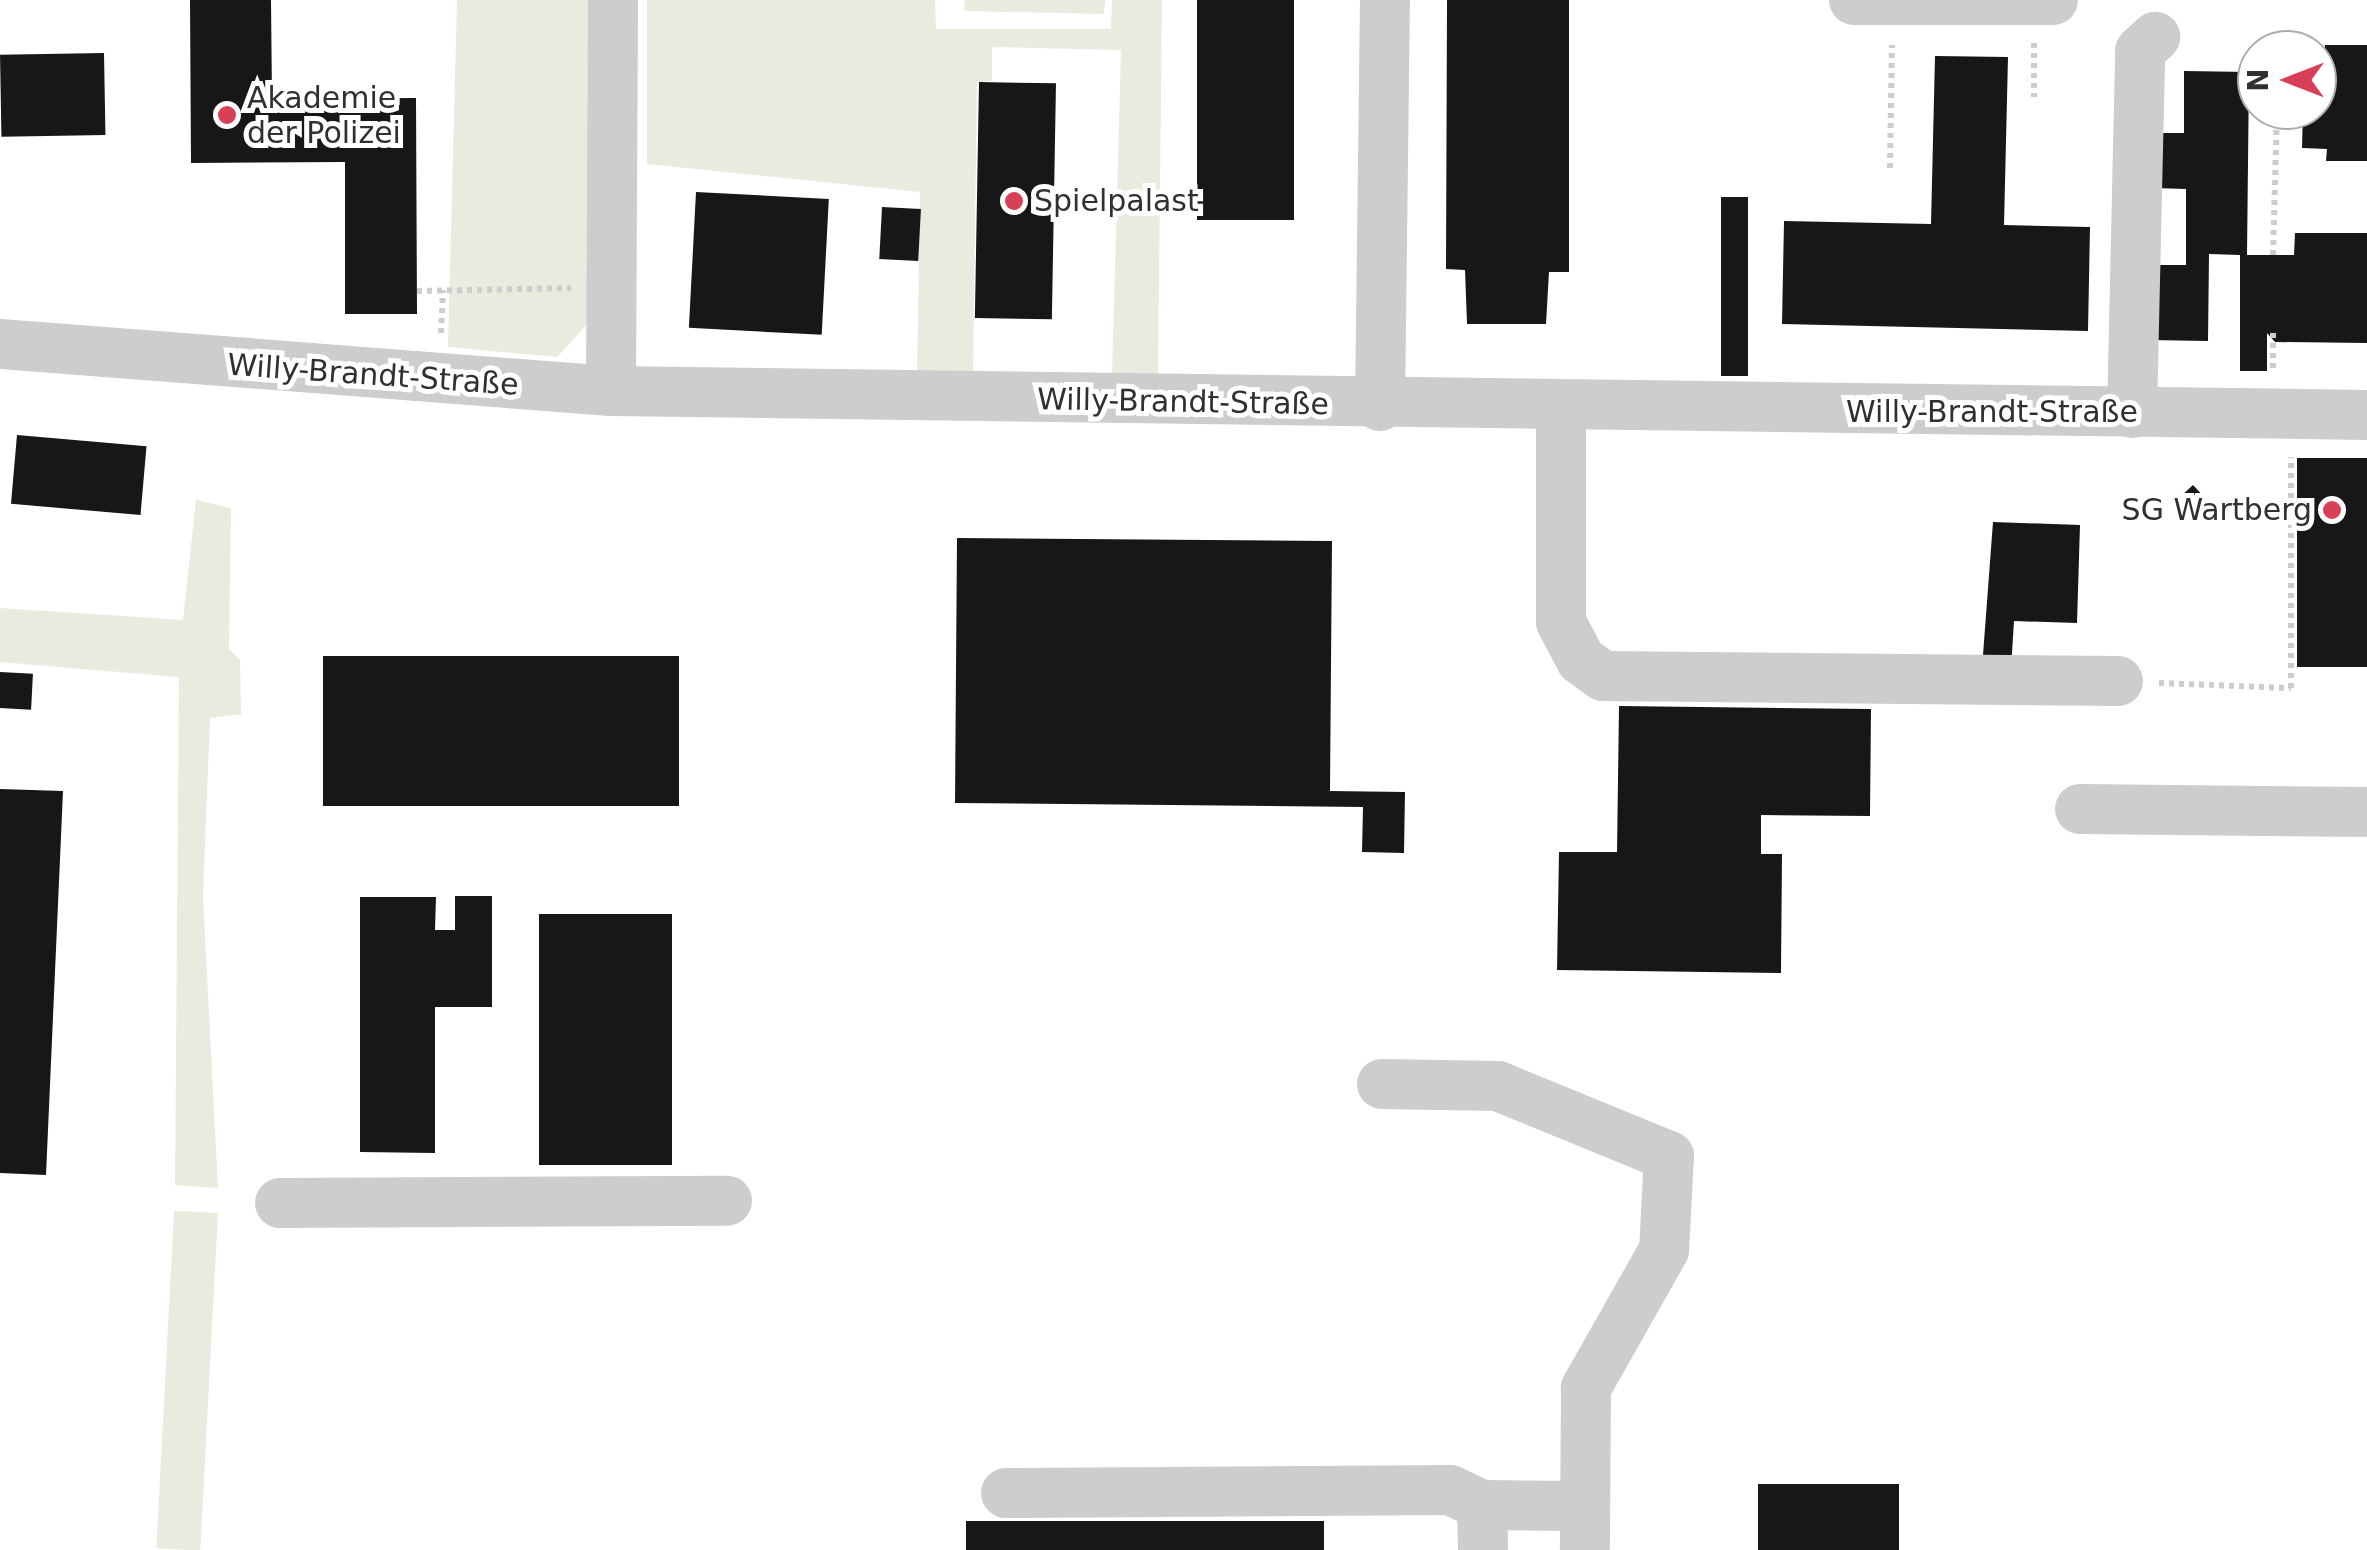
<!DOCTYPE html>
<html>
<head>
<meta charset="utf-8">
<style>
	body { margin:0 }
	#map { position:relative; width:2367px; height:1550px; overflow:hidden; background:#fff; font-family:"DejaVu Sans",sans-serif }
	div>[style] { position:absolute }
	.green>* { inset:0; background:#e7ecdf; transform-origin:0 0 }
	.building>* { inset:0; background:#171717; transform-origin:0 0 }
	.path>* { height:6px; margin-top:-3px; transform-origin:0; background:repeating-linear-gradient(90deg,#cdcdcd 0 5px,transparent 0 10px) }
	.minor>* { height:50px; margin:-25px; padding:0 25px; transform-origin:25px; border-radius:25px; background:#cdcdcd }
	.dots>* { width:28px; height:28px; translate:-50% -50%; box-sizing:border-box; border:5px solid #fff; border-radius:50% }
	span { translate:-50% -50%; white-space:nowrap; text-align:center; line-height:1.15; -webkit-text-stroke:10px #fff; paint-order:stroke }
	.poi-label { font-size:30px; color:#303030 }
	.left { translate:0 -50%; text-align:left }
	.right { translate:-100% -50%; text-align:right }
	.street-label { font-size:30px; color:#303030 }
	.north { position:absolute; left:2237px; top:30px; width:100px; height:100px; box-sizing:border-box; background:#fff; border:2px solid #acacac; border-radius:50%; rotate:270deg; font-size:28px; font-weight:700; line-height:40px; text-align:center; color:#303030 }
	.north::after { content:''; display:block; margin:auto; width:35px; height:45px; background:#d84057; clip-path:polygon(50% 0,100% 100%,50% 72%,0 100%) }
</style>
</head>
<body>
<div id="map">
	<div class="green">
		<div style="clip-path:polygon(457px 0,599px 0,594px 317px,557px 357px,448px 347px)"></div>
		<div style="clip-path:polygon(647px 0,935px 0,936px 29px,1111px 29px,1112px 0,1162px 0,1158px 377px,1112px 375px,1121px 50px,992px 47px,992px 81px,977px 82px,973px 378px,917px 375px,920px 192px,647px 164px)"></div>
		<div style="clip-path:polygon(965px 0,1105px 0,1104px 14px,964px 11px)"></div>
		<div style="clip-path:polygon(196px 500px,231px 508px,229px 649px,240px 660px,241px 714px,210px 718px,203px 896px,218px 1188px,175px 1185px,179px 677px,0 662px,0 608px,183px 620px)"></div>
		<div style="left:218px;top:1213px;width:338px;height:44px;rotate:93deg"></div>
	</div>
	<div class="building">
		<div style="clip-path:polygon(190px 0,271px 0,272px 99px,416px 98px,417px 314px,345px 314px,345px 162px,191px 163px)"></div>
		<div style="left:1197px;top:0;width:97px;height:220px"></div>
		<div style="clip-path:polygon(1447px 0,1569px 0,1569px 272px,1549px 272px,1546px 324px,1467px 324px,1465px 270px,1446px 269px)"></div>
		<div style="clip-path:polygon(2325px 45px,2367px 45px,2367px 161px,2326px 161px,2327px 149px,2302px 148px,2303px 110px,2317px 110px)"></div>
		<div style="left:104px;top:53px;width:82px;height:104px;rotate:89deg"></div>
		<div style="clip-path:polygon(1935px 56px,2008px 57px,2004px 225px,2090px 227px,2088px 331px,1782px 324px,1784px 221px,1931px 224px)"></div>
		<div style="clip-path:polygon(2184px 71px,2249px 72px,2247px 255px,2294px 255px,2295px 233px,2367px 233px,2367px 343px,2275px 342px,2267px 333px,2267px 371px,2240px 371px,2240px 255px,2209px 254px,2208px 341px,2149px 340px,2151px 265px,2186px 265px,2186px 189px,2153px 188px,2154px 133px,2184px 133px)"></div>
		<div style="left:979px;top:82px;width:77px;height:236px;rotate:1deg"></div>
		<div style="left:696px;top:192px;width:133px;height:136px;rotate:3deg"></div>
		<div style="left:1721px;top:197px;width:27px;height:179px"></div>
		<div style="left:882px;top:207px;width:39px;height:52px;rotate:3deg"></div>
		<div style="left:17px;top:435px;width:130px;height:69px;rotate:5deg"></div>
		<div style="left:2297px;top:458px;width:70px;height:209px"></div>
		<div style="left:2193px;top:485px;width:23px;height:23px;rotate:47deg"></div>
		<div style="clip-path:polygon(1993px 522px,2080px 525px,2077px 623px,2014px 621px,2011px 669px,1982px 668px)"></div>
		<div style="clip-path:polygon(957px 538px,1332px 541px,1330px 791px,1405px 792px,1404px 853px,1362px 852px,1363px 807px,955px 803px)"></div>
		<div style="left:323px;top:656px;width:356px;height:150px"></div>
		<div style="left:0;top:672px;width:33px;height:36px;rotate:3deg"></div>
		<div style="clip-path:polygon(1619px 706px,1871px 709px,1870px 816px,1761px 815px,1761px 854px,1782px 854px,1781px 973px,1557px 970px,1559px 852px,1617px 852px)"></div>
		<div style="clip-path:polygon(0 789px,63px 791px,46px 1175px,0 1173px)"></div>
		<div style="clip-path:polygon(455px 896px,492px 896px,492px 1007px,435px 1007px,435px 1153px,360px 1152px,360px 897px,436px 897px,435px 930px,455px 930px)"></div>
		<div style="left:539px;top:914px;width:133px;height:251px"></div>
		<div style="left:1758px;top:1484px;width:141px;height:66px"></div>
		<div style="left:966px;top:1521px;width:358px;height:29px"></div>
	</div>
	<div class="path">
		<div style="left:2034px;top:43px;width:54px;rotate:90deg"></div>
		<div style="left:2278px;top:50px;width:15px;rotate:-86deg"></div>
		<div style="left:1890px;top:168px;width:123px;rotate:-89.1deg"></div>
		<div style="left:2273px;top:255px;width:145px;rotate:-88.4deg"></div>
		<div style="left:417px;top:291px;width:154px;rotate:-1.1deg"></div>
		<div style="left:441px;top:333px;width:43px;rotate:-87.3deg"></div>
		<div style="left:2273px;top:333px;width:39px;rotate:90deg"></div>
		<div style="left:2159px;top:683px;width:132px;rotate:2.2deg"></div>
		<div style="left:2291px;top:688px;width:231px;rotate:-90deg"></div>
	</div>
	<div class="minor">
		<div style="left:1854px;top:0;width:199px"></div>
		<div style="left:0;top:344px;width:613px;rotate:4.4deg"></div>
		<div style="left:611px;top:391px;width:1756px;rotate:0.78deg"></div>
		<div style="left:611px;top:391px;width:391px;rotate:-89.7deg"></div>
		<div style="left:1380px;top:406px;width:406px;rotate:-89.3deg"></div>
		<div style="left:1561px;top:409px;width:213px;rotate:90deg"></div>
		<div style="left:1561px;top:622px;width:43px;rotate:62.2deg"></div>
		<div style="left:1581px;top:660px;width:27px;rotate:36deg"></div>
		<div style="left:1603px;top:676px;width:515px;rotate:0.56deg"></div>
		<div style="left:2132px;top:413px;width:362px;rotate:-88.7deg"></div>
		<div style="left:2140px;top:51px;width:21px;rotate:-43deg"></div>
		<div style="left:2080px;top:809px;width:287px;rotate:0.6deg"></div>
		<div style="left:1382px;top:1084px;width:116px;rotate:1deg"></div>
		<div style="left:1498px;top:1086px;width:185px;rotate:22.3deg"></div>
		<div style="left:1669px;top:1156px;width:94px;rotate:93deg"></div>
		<div style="left:1664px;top:1250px;width:159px;rotate:119.5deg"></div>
		<div style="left:1586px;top:1388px;width:162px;rotate:90.4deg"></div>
		<div style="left:280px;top:1203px;width:447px;rotate:-0.3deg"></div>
		<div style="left:1006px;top:1493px;width:444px;rotate:-0.4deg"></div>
		<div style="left:1450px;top:1490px;width:35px;rotate:25deg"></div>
		<div style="left:1482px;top:1505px;width:102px;rotate:0.6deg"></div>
		<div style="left:1482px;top:1505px;width:45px;rotate:88.7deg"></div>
	</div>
	<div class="dots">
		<div style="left:227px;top:115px;background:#d84057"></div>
		<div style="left:1014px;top:201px;background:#d84057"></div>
		<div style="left:2332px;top:510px;background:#d84057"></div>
	</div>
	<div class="poi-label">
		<span class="left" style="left:247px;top:115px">Akademie<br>der Polizei</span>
		<span class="left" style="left:1034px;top:201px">Spielpalast</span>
		<span class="right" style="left:2312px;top:510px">SG Wartberg</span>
	</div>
	<div class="street-label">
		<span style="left:373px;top:375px;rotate:4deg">Willy-Brandt-Straße</span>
		<span style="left:1183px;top:402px;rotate:1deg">Willy-Brandt-Straße</span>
		<span style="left:1992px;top:412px">Willy-Brandt-Straße</span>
	</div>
	<div class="north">N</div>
</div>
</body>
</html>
